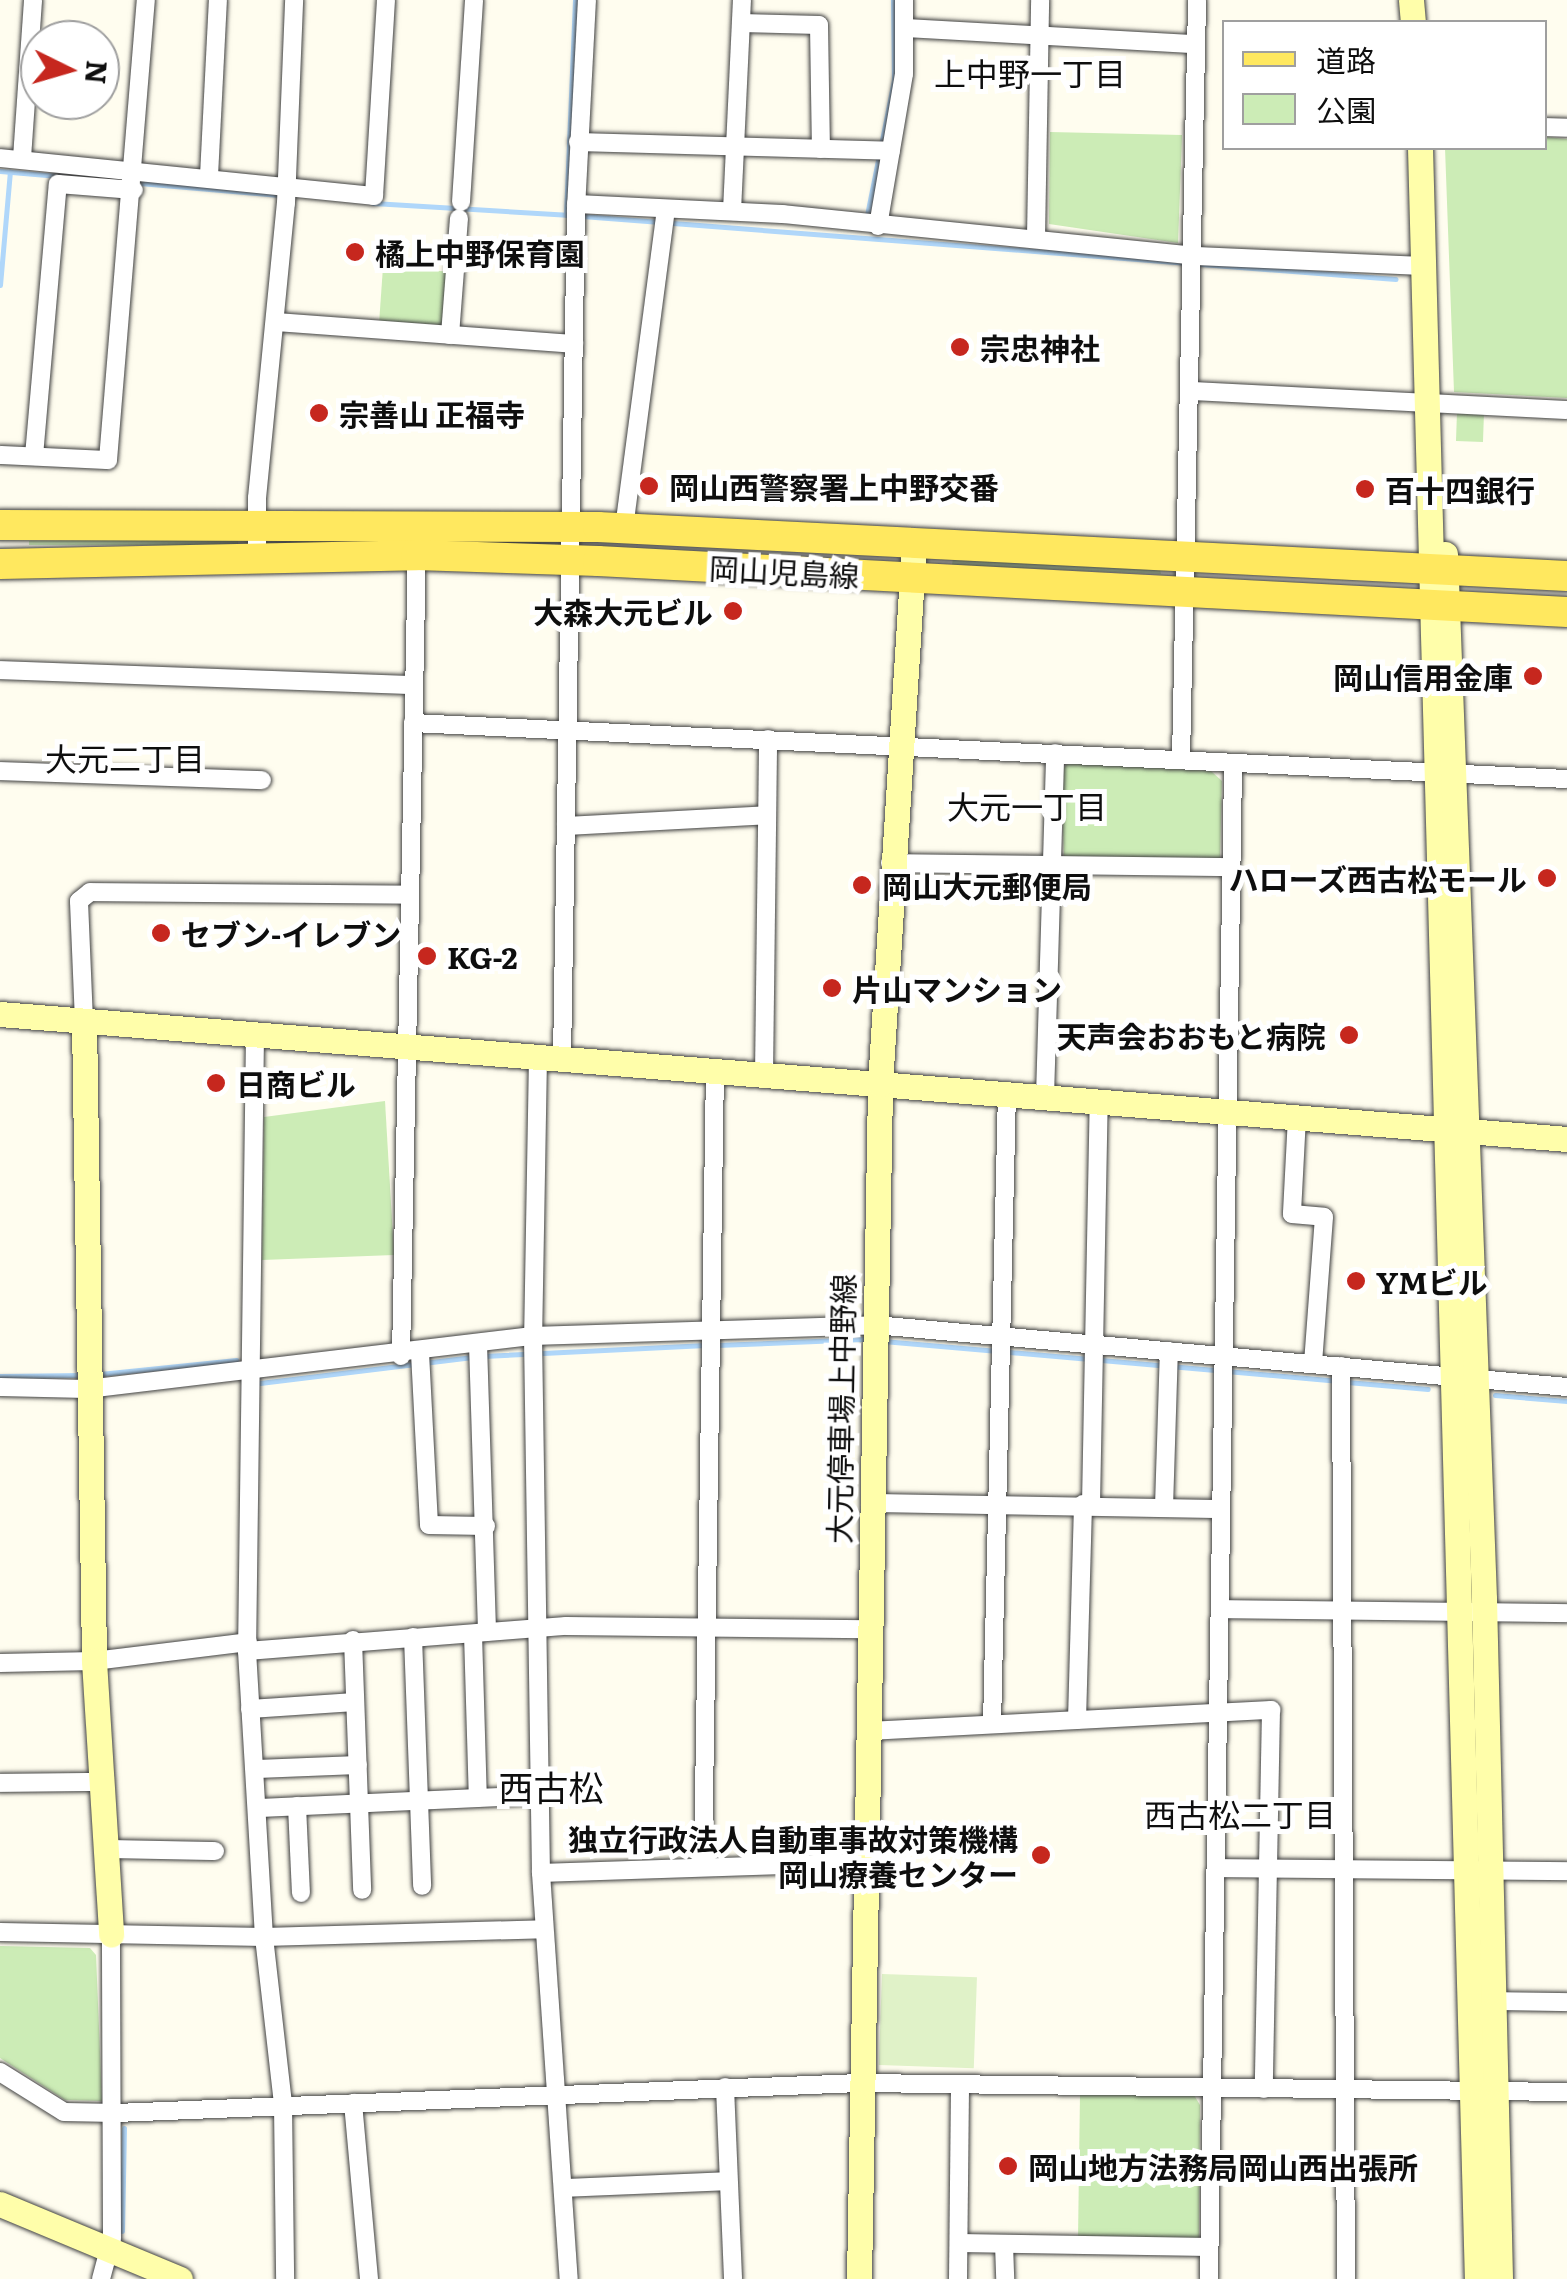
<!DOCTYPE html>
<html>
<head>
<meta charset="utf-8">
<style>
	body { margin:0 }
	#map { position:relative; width:1567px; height:2279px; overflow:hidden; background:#fffdef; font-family:Literata,"Noto Sans JP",serif }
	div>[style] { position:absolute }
	.green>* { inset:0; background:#ccecb6; transform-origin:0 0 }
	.pitch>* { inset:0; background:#e0f2c8; transform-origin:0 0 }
	.stream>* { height:5px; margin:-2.5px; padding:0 2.5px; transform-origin:2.5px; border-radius:2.5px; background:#b0d7fa }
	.roads { filter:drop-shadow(0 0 2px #414141) drop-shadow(0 0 2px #414141) }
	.street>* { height:18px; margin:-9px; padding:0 9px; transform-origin:9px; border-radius:9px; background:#fff }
	.secondary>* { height:25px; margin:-12.5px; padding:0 12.5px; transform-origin:12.5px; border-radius:12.5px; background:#fffeaa }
	.primary>* { height:30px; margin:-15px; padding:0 15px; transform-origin:15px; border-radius:15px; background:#ffe85f }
	.dots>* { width:28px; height:28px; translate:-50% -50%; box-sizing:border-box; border:5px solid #fff; border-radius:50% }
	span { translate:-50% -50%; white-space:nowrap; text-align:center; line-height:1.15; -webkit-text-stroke:10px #fff; paint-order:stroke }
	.poi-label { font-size:30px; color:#0e0e0e; font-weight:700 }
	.left { translate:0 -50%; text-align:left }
	.right { translate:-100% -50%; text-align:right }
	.street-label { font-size:30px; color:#0e0e0e }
	.neighbourhood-label { font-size:32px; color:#0e0e0e }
	.quarter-label { font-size:35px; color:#0e0e0e }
	.legend { position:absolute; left:1222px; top:20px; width:325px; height:130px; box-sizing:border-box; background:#fff; border:2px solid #9f9f9f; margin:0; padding:12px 18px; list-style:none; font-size:30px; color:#0e0e0e }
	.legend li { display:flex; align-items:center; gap:20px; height:50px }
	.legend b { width:50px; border:2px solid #9f9f9f }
	.north { position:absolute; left:20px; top:20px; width:100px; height:100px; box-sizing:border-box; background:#fff; border:2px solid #9f9f9f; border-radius:50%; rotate:95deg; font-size:28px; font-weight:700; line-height:40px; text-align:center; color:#0e0e0e }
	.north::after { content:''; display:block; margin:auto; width:35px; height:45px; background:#c6271e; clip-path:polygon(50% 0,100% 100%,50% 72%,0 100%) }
</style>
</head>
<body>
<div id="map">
	<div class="green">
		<div style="clip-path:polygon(1050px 132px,1182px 135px,1178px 243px,1049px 224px)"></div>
		<div style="clip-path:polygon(1545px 137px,1567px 139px,1567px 398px,1454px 392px,1445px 148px,1544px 148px)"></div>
		<div style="left:383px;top:267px;width:68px;height:54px;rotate:4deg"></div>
		<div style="left:1457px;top:412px;width:27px;height:29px;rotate:2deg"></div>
		<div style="clip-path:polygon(238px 538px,238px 545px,29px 545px,29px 541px)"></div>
		<div style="clip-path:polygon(953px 557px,1160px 569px,1161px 574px,952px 565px)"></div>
		<div style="clip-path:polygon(1068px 763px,1211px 771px,1222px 781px,1220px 858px,1064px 859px,1061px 771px)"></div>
		<div style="clip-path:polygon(385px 1101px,394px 1255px,262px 1260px,264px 1117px)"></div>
		<div style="clip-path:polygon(0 1946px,90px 1948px,96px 1955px,102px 2101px,65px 2100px,0 2058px)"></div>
		<div style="clip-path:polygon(1080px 2094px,1194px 2095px,1200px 2105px,1199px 2242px,1078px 2239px)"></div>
	</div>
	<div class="pitch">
		<div style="left:882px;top:1974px;width:95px;height:91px;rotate:2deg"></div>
	</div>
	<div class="stream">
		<div style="left:0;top:171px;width:283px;rotate:4.9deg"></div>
		<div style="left:373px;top:203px;width:198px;rotate:3.5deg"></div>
		<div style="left:566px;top:215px;width:215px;rotate:-87.6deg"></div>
		<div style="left:867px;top:215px;width:138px;rotate:-78.7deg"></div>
		<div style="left:894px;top:80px;width:80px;rotate:-90.7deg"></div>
		<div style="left:582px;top:216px;width:816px;rotate:4.43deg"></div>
		<div style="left:0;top:285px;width:114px;rotate:-85deg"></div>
		<div style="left:883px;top:1341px;width:455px;rotate:5deg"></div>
		<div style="left:717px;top:1345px;width:147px;rotate:-2.3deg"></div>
		<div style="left:483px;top:1356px;width:223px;rotate:-2.8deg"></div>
		<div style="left:100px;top:1374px;width:137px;rotate:-5.9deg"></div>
		<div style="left:0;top:1376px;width:84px;rotate:-0.7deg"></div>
		<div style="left:1347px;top:1382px;width:81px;rotate:4.9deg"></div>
		<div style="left:260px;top:1383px;width:214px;rotate:-7deg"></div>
		<div style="left:1495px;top:1395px;width:72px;rotate:4.8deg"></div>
		<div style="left:122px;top:2231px;width:103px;rotate:-88.9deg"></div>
	</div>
	<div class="roads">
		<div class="street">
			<div style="left:741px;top:23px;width:78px;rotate:1.5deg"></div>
			<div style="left:819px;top:25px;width:124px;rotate:89.1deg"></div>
			<div style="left:906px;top:28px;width:290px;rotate:3.2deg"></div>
			<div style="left:1544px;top:127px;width:23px;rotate:2deg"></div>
			<div style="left:578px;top:142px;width:313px;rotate:1.6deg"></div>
			<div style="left:0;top:158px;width:376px;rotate:5.8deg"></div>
			<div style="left:374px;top:196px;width:196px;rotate:-86.5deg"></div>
			<div style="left:22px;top:158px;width:158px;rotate:-86deg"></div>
			<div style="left:209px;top:176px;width:176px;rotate:-87.1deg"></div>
			<div style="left:461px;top:202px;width:202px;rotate:-86.3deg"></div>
			<div style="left:576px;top:204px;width:207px;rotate:2.8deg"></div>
			<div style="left:783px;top:214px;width:413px;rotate:5.8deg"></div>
			<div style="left:1194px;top:256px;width:231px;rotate:2.5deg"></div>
			<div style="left:732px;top:211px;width:211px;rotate:-87.3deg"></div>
			<div style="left:878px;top:226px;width:154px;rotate:-80.3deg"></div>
			<div style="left:904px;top:74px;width:74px;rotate:-90deg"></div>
			<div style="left:1036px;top:237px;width:237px;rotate:-89deg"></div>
			<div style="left:275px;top:322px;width:300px;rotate:4.2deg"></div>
			<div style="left:450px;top:335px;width:117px;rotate:-85.6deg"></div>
			<div style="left:1192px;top:391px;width:375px;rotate:2.9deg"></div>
			<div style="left:0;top:455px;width:108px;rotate:2.7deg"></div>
			<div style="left:108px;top:460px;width:462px;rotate:-85.3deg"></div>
			<div style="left:34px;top:456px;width:273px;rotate:-85deg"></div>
			<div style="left:58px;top:184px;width:76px;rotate:4.5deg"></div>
			<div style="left:624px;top:528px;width:321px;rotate:-82.5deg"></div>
			<div style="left:257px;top:558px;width:60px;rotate:-90deg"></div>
			<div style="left:257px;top:498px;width:296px;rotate:-84.4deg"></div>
			<div style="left:286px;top:203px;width:203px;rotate:-87.7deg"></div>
			<div style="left:0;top:670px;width:414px;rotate:2.1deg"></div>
			<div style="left:413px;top:723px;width:1155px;rotate:2.78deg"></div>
			<div style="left:1181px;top:760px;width:760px;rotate:-88.79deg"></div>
			<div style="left:0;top:771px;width:262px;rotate:2deg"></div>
			<div style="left:566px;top:826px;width:201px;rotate:-3.1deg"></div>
			<div style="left:890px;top:863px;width:340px;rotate:0.7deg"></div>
			<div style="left:84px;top:1021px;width:120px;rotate:-92.4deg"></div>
			<div style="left:79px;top:901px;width:14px;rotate:-39deg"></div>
			<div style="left:90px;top:892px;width:320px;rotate:0.5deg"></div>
			<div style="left:255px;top:1035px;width:616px;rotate:90.74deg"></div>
			<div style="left:247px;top:1651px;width:287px;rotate:86.6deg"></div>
			<div style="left:264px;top:1937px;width:169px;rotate:83.5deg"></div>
			<div style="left:283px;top:2105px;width:174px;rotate:89.3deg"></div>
			<div style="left:538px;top:1057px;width:279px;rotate:91deg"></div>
			<div style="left:533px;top:1336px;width:537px;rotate:89.15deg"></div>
			<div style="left:541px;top:1873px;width:407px;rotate:86.1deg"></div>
			<div style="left:562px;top:1059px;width:850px;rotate:-89.06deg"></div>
			<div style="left:576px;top:209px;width:209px;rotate:-87deg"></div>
			<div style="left:764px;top:1075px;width:336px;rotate:-89.3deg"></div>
			<div style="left:1045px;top:1097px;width:344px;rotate:-88.3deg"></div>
			<div style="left:1297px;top:1117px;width:97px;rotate:93deg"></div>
			<div style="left:1292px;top:1214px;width:32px;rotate:5deg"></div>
			<div style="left:1324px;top:1217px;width:147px;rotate:94.3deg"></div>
			<div style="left:478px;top:1344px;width:288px;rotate:88.2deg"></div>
			<div style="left:420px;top:1353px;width:172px;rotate:87deg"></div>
			<div style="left:429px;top:1525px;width:57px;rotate:1deg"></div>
			<div style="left:401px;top:1356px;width:810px;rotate:-88.87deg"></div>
			<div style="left:1341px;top:1366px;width:913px;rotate:89.69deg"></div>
			<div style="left:0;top:1387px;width:87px;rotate:1.3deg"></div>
			<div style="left:87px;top:1389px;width:449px;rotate:-6.8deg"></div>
			<div style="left:533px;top:1336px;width:342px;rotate:-1.8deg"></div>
			<div style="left:875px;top:1325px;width:695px;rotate:5.12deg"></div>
			<div style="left:870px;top:1503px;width:350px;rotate:1deg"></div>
			<div style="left:1091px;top:1504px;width:403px;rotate:-88.9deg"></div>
			<div style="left:1164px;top:1507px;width:156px;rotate:-88.2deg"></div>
			<div style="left:1220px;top:1609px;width:347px;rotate:0.7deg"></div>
			<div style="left:473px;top:1634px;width:164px;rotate:88.3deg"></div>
			<div style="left:413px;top:1637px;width:249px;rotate:87.9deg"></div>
			<div style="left:353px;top:1640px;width:250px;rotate:87.9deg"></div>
			<div style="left:247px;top:1651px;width:320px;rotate:-4.5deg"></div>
			<div style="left:566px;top:1626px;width:303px;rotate:0.6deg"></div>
			<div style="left:0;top:1663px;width:94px;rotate:-1.2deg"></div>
			<div style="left:94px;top:1661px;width:155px;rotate:-7deg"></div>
			<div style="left:250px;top:1709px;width:105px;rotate:-3.8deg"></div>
			<div style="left:1077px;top:1720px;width:216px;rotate:-88.4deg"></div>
			<div style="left:992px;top:1724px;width:630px;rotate:-88.64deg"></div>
			<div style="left:868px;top:1731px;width:404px;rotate:-3deg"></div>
			<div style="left:1271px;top:1710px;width:379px;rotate:91.1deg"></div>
			<div style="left:257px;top:1769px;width:101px;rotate:-2.3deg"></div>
			<div style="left:0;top:1783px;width:102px;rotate:-0.6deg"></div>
			<div style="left:297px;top:1806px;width:87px;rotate:87.4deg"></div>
			<div style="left:258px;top:1808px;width:282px;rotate:-2.6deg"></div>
			<div style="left:106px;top:1849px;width:109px;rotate:1.1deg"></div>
			<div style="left:703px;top:1867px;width:796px;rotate:-89.14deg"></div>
			<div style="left:1216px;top:1868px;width:351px;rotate:0.5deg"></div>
			<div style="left:541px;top:1873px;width:325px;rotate:-1.9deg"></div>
			<div style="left:0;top:1932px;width:264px;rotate:1.1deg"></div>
			<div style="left:264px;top:1937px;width:280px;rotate:-1.6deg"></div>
			<div style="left:1493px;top:2001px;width:74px;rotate:0.8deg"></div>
			<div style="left:0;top:2072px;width:75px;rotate:32deg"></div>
			<div style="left:64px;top:2112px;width:52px;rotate:1.1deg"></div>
			<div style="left:116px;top:2113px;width:746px;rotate:-2.31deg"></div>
			<div style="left:861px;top:2083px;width:706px;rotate:0.73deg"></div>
			<div style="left:725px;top:2087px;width:192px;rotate:87.6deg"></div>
			<div style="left:353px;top:2103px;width:177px;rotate:84.8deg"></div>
			<div style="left:564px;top:2188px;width:164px;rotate:-2.4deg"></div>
			<div style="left:959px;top:2243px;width:250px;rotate:0.9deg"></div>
			<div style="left:1004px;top:2244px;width:35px;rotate:88deg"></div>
			<div style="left:101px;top:2279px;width:42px;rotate:-75deg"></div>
			<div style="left:112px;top:2238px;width:304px;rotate:-90.2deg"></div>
			<div style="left:958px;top:2279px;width:195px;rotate:-89.4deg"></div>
			<div style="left:1209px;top:2279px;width:1516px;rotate:-89.09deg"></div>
		</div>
		<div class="secondary">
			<div style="left:1411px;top:0;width:22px;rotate:85deg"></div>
			<div style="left:1420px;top:148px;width:2132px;rotate:88.47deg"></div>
			<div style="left:1445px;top:554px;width:1046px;rotate:87.86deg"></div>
			<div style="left:1484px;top:1599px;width:680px;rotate:88.65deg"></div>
			<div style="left:0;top:1014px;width:1572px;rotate:4.56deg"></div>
			<div style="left:84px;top:1021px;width:640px;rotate:89.1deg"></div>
			<div style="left:94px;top:1661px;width:274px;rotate:86.4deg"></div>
			<div style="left:0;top:2204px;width:195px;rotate:22.6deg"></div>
			<div style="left:859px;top:2279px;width:1195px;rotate:-88.99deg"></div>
			<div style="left:880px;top:1084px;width:542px;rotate:-86.4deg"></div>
		</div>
		<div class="primary">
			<div style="left:0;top:525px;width:598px;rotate:0.19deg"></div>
			<div style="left:598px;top:527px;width:970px;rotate:2.89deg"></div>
			<div style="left:0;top:564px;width:416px;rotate:-1.2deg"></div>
			<div style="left:416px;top:555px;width:182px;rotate:1.9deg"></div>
			<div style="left:598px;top:561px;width:970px;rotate:3.01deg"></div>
		</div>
	</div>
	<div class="dots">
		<div style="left:355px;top:252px;background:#c6271e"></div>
		<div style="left:960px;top:347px;background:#c6271e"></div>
		<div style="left:319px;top:413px;background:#c6271e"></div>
		<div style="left:649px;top:486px;background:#c6271e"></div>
		<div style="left:1365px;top:489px;background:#c6271e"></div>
		<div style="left:733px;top:611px;background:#c6271e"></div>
		<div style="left:1533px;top:676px;background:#c6271e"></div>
		<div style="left:1547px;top:878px;background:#c6271e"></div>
		<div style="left:862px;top:885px;background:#c6271e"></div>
		<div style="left:161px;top:933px;background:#c6271e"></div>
		<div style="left:427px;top:956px;background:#c6271e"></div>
		<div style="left:832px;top:988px;background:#c6271e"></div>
		<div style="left:1349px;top:1035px;background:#c6271e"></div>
		<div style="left:216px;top:1083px;background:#c6271e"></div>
		<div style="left:1356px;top:1281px;background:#c6271e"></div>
		<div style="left:1041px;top:1855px;background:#c6271e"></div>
		<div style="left:1008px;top:2166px;background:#c6271e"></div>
	</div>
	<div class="poi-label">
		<span class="left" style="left:375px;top:252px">橘上中野保育園</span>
		<span class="left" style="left:980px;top:347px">宗忠神社</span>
		<span class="left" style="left:339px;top:413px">宗善山 正福寺</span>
		<span class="left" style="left:669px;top:486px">岡山西警察署上中野交番</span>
		<span class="left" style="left:1385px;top:489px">百十四銀行</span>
		<span class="right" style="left:713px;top:611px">大森大元ビル</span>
		<span class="right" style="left:1513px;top:676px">岡山信用金庫</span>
		<span class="right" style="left:1527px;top:878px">ハローズ西古松モール</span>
		<span class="left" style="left:882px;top:885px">岡山大元郵便局</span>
		<span class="left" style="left:181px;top:933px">セブン-イレブン</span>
		<span class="left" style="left:447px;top:956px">KG-2</span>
		<span class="left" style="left:852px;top:988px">片山マンション</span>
		<span class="right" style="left:1326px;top:1035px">天声会おおもと病院</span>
		<span class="left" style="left:236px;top:1083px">日商ビル</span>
		<span class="left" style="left:1376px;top:1281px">YMビル</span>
		<span class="right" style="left:1018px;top:1855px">独立行政法人自動車事故対策機構<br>岡山療養センター</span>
		<span class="left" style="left:1028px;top:2166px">岡山地方法務局岡山西出張所</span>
	</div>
	<div class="street-label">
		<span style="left:784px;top:571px;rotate:3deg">岡山児島線</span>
		<span style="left:840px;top:1409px;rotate:-89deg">大元停車場上中野線</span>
	</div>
	<div class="neighbourhood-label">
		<span style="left:1030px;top:72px">上中野一丁目</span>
		<span style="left:125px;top:757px">大元二丁目</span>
		<span style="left:1027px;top:805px">大元一丁目</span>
		<span style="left:1240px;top:1813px">西古松二丁目</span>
	</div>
	<div class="quarter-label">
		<span style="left:551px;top:1786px">西古松</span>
	</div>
	<ul class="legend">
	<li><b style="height:12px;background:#ffe85f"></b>道路</li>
	<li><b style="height:28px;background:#ccecb6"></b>公園</li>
	</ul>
	<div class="north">N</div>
</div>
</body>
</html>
